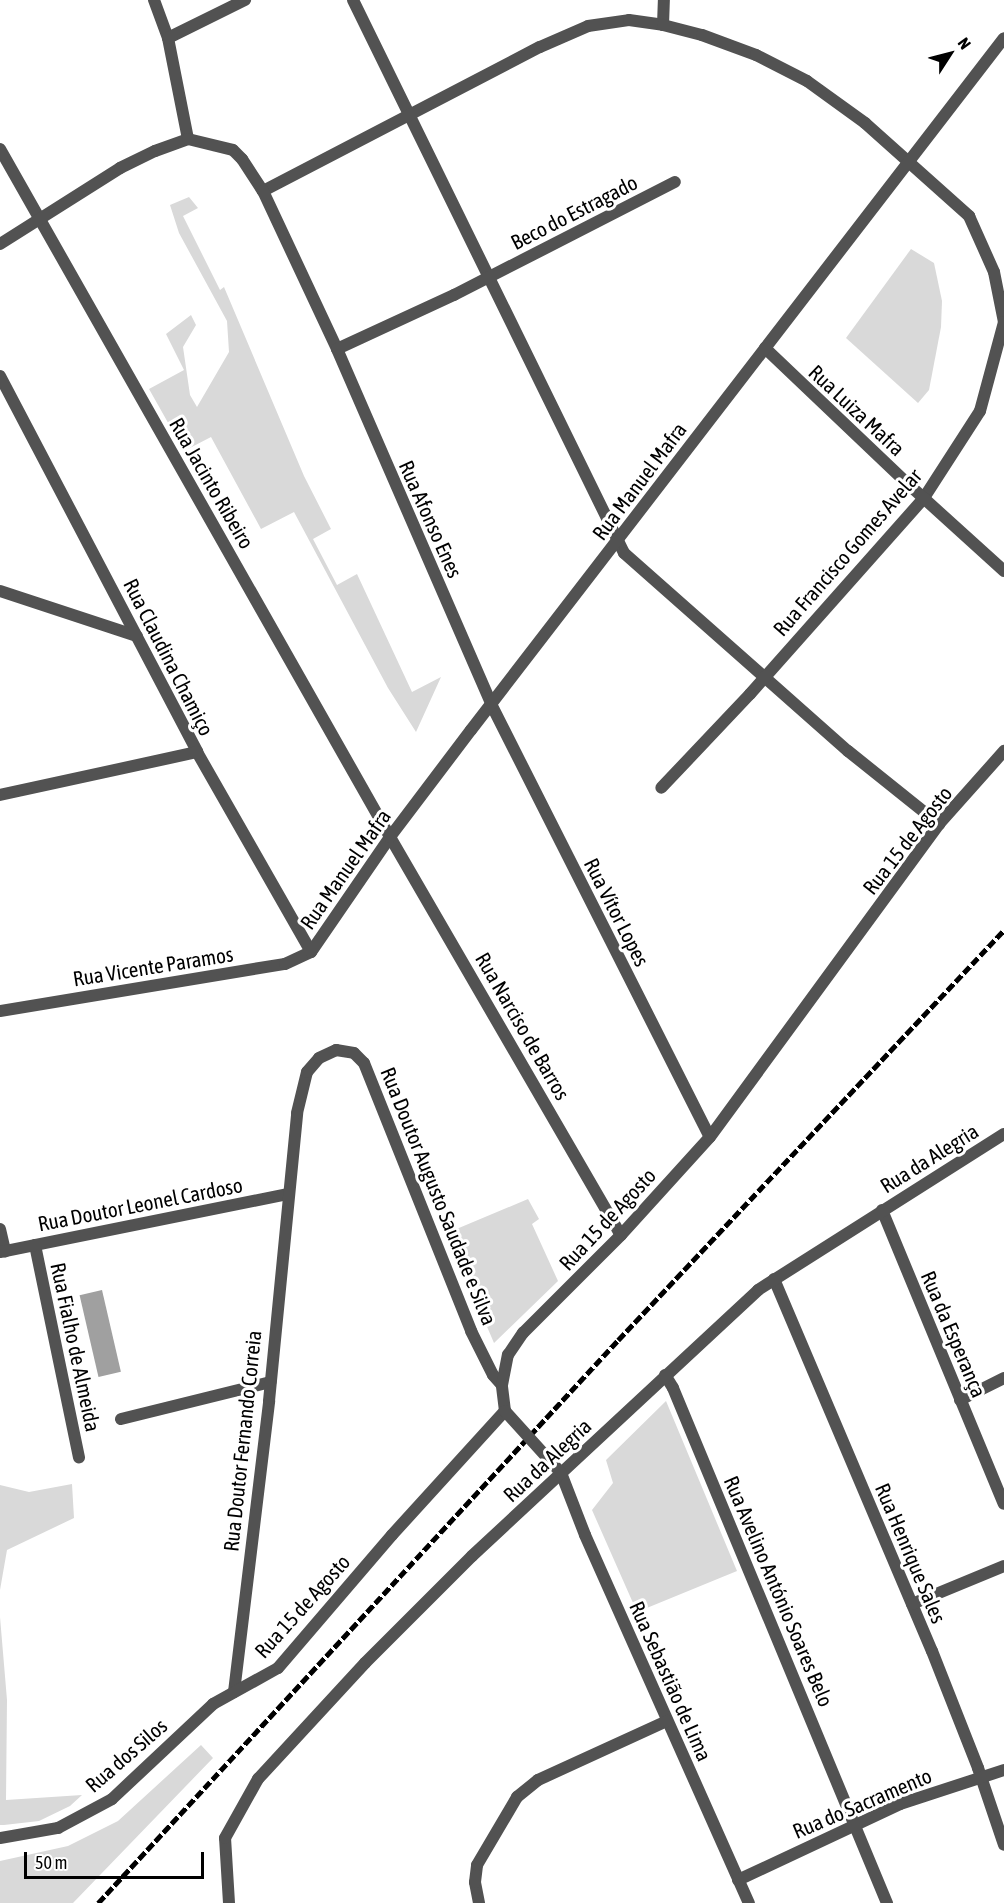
<!DOCTYPE html>
<html>
<head>
<meta charset="utf-8">
<style>
	body { margin:0 }
	#map { position:relative; width:1004px; height:1903px; overflow:hidden; background:#fff; font-family:"Asap Condensed",sans-serif }
	div>[style] { position:absolute }
	.green>* { inset:0; background:#d9d9d9 }
	.water>* { inset:0; background:#a0a0a0; transform-origin:0 0 }
	.minor>* { height:12px; margin:-6px; padding:0 6px; transform-origin:6px; border-radius:6px; background:#525252 }
	.rail>* { height:4.5px; margin-top:-2.25px; transform-origin:0; background:repeating-linear-gradient(90deg,#000 0 9px,transparent 0 12px) }
	.minor-bridge>* { height:12px; margin:-6px; padding:0 6px; transform-origin:6px; border-radius:6px; background:#525252 }
	span { translate:-50% -50%; white-space:nowrap; text-align:center; line-height:1.15; -webkit-text-stroke:6px #fff; paint-order:stroke }
	.street-label { font-size:21px; color:#000 }
	.north { position:absolute; left:920px; top:24px; width:60px; height:60px; -webkit-text-stroke:4px #fff; paint-order:stroke; rotate:54deg; font-size:16px; font-weight:700; line-height:24px; text-align:center; color:#000 }
	.north::after { content:''; display:block; margin:auto; width:21px; height:27px; background:#000; clip-path:polygon(50% 0,100% 100%,50% 72%,0 100%) }
	.scale { position:absolute; left:24px; top:1852px; width:180px; height:27px; box-sizing:border-box; border:3px solid #000; border-top:0; padding-left:8px; font-size:18px; line-height:21px; white-space:nowrap; color:#000; -webkit-text-stroke:4px #fff; paint-order:stroke }
</style>
</head>
<body>
<div id="map">
	<div class="green">
		<div style="clip-path:polygon(189px 197px,198px 208px,183px 216px,220px 290px,224px 287px,304px 476px,331px 529px,313px 539px,337px 585px,357px 574px,412px 692px,441px 677px,416px 732px,388px 688px,294px 512px,261px 529px,211px 437px,184px 451px,149px 389px,184px 370px,166px 334px,191px 315px,196px 325px,183px 347px,190px 395px,197px 407px,229px 352px,227px 321px,179px 233px,170px 205px)"></div>
		<div style="clip-path:polygon(911px 249px,934px 263px,942px 301px,941px 327px,929px 390px,918px 403px,846px 338px)"></div>
		<div style="clip-path:polygon(528px 1199px,539px 1219px,532px 1224px,558px 1281px,494px 1343px,447px 1233px)"></div>
		<div style="clip-path:polygon(666px 1401px,737px 1571px,637px 1612px,592px 1510px,613px 1483px,606px 1460px)"></div>
		<div style="clip-path:polygon(72px 1484px,74px 1518px,7px 1550px,0 1590px,0 1485px,29px 1492px)"></div>
		<div style="clip-path:polygon(0 1617px,7px 1700px,6px 1800px,82px 1795px,70px 1806px,39px 1821px,4px 1825px,0 1825px)"></div>
		<div style="clip-path:polygon(201px 1745px,213px 1758px,73px 1903px,0 1903px,0 1861px,68px 1846px,118px 1821px)"></div>
	</div>
	<div class="water">
		<div style="left:102px;top:1290px;width:84px;height:23px;rotate:77deg"></div>
	</div>
	<div class="minor">
		<div style="left:154px;top:0;width:40px;rotate:69.8deg"></div>
		<div style="left:168px;top:38px;width:103px;rotate:78.8deg"></div>
		<div style="left:353px;top:0;width:616px;rotate:63.89deg"></div>
		<div style="left:624px;top:553px;width:299px;rotate:41.5deg"></div>
		<div style="left:848px;top:751px;width:117px;rotate:38.7deg"></div>
		<div style="left:663px;top:25px;width:25px;rotate:-88deg"></div>
		<div style="left:168px;top:38px;width:86px;rotate:-26.3deg"></div>
		<div style="left:0;top:149px;width:791px;rotate:60.45deg"></div>
		<div style="left:390px;top:837px;width:460px;rotate:59.9deg"></div>
		<div style="left:263px;top:191px;width:312px;rotate:-27.5deg"></div>
		<div style="left:540px;top:47px;width:52px;rotate:-23.6deg"></div>
		<div style="left:588px;top:26px;width:41px;rotate:-8.3deg"></div>
		<div style="left:629px;top:20px;width:34px;rotate:8deg"></div>
		<div style="left:663px;top:25px;width:40px;rotate:14.4deg"></div>
		<div style="left:702px;top:35px;width:58px;rotate:20.3deg"></div>
		<div style="left:756px;top:55px;width:57px;rotate:27deg"></div>
		<div style="left:807px;top:81px;width:72px;rotate:35.9deg"></div>
		<div style="left:865px;top:123px;width:140px;rotate:41.8deg"></div>
		<div style="left:969px;top:216px;width:61px;rotate:65.9deg"></div>
		<div style="left:994px;top:272px;width:51px;rotate:78.7deg"></div>
		<div style="left:1004px;top:322px;width:92px;rotate:105.1deg"></div>
		<div style="left:980px;top:411px;width:103px;rotate:122.8deg"></div>
		<div style="left:924px;top:498px;width:262px;rotate:131.6deg"></div>
		<div style="left:750px;top:694px;width:129px;rotate:133.4deg"></div>
		<div style="left:0;top:244px;width:142px;rotate:-32.3deg"></div>
		<div style="left:120px;top:168px;width:39px;rotate:-26deg"></div>
		<div style="left:155px;top:151px;width:35px;rotate:-20deg"></div>
		<div style="left:188px;top:139px;width:46px;rotate:13.7deg"></div>
		<div style="left:233px;top:150px;width:13px;rotate:45deg"></div>
		<div style="left:242px;top:159px;width:38px;rotate:57deg"></div>
		<div style="left:263px;top:191px;width:174px;rotate:64.9deg"></div>
		<div style="left:337px;top:349px;width:387px;rotate:66.5deg"></div>
		<div style="left:491px;top:704px;width:485px;rotate:63.2deg"></div>
		<div style="left:765px;top:348px;width:196px;rotate:43.6deg"></div>
		<div style="left:907px;top:483px;width:131px;rotate:42.2deg"></div>
		<div style="left:337px;top:349px;width:129px;rotate:-24.8deg"></div>
		<div style="left:454px;top:295px;width:248px;rotate:-27.1deg"></div>
		<div style="left:0;top:376px;width:424px;rotate:62.3deg"></div>
		<div style="left:197px;top:752px;width:230px;rotate:60.3deg"></div>
		<div style="left:0;top:591px;width:144px;rotate:18.2deg"></div>
		<div style="left:0;top:795px;width:202px;rotate:-12.3deg"></div>
		<div style="left:0;top:1011px;width:289px;rotate:-9.4deg"></div>
		<div style="left:285px;top:964px;width:29px;rotate:-25deg"></div>
		<div style="left:311px;top:952px;width:140px;rotate:-55.5deg"></div>
		<div style="left:390px;top:837px;width:134px;rotate:-52.9deg"></div>
		<div style="left:471px;top:730px;width:873px;rotate:-52.4deg"></div>
		<div style="left:882px;top:1210px;width:318px;rotate:67.5deg"></div>
		<div style="left:0;top:1229px;width:23px;rotate:77deg"></div>
		<div style="left:35px;top:1245px;width:217px;rotate:78.3deg"></div>
		<div style="left:0;top:1252px;width:293px;rotate:-11.4deg"></div>
		<div style="left:774px;top:1279px;width:404px;rotate:67deg"></div>
		<div style="left:932px;top:1651px;width:126px;rotate:68.5deg"></div>
		<div style="left:978px;top:1768px;width:81px;rotate:71.3deg"></div>
		<div style="left:665px;top:1375px;width:15px;rotate:58deg"></div>
		<div style="left:673px;top:1388px;width:558px;rotate:67.44deg"></div>
		<div style="left:960px;top:1400px;width:49px;rotate:-26.6deg"></div>
		<div style="left:121px;top:1419px;width:154px;rotate:-13.9deg"></div>
		<div style="left:561px;top:1473px;width:66px;rotate:68.8deg"></div>
		<div style="left:585px;top:1535px;width:403px;rotate:66deg"></div>
		<div style="left:912px;top:1604px;width:100px;rotate:-22.4deg"></div>
		<div style="left:234px;top:1692px;width:293px;rotate:-83.1deg"></div>
		<div style="left:269px;top:1401px;width:289px;rotate:-84.4deg"></div>
		<div style="left:297px;top:1113px;width:42px;rotate:-76.3deg"></div>
		<div style="left:307px;top:1072px;width:18px;rotate:-49deg"></div>
		<div style="left:319px;top:1058px;width:19px;rotate:-25deg"></div>
		<div style="left:336px;top:1050px;width:18px;rotate:9deg"></div>
		<div style="left:354px;top:1053px;width:14px;rotate:45deg"></div>
		<div style="left:364px;top:1063px;width:289px;rotate:68.2deg"></div>
		<div style="left:471px;top:1331px;width:49px;rotate:63.4deg"></div>
		<div style="left:493px;top:1375px;width:13px;rotate:48deg"></div>
		<div style="left:0;top:1838px;width:59px;rotate:-9.8deg"></div>
		<div style="left:58px;top:1828px;width:61px;rotate:-28.2deg"></div>
		<div style="left:112px;top:1799px;width:139px;rotate:-43.2deg"></div>
		<div style="left:213px;top:1704px;width:74px;rotate:-29deg"></div>
		<div style="left:278px;top:1668px;width:175px;rotate:-49.4deg"></div>
		<div style="left:392px;top:1535px;width:168px;rotate:-47.7deg"></div>
		<div style="left:505px;top:1411px;width:26px;rotate:-97deg"></div>
		<div style="left:502px;top:1385px;width:31px;rotate:-79deg"></div>
		<div style="left:508px;top:1355px;width:27px;rotate:-56deg"></div>
		<div style="left:523px;top:1333px;width:139px;rotate:-45deg"></div>
		<div style="left:621px;top:1235px;width:132px;rotate:-47.8deg"></div>
		<div style="left:710px;top:1137px;width:388px;rotate:-53.8deg"></div>
		<div style="left:939px;top:824px;width:98px;rotate:-48.3deg"></div>
		<div style="left:738px;top:1880px;width:179px;rotate:-25.1deg"></div>
		<div style="left:900px;top:1804px;width:109px;rotate:-18.1deg"></div>
		<div style="left:229px;top:1903px;width:65px;rotate:-93.5deg"></div>
		<div style="left:225px;top:1838px;width:68px;rotate:-60.8deg"></div>
		<div style="left:258px;top:1779px;width:158px;rotate:-47.3deg"></div>
		<div style="left:365px;top:1663px;width:151px;rotate:-45deg"></div>
		<div style="left:472px;top:1556px;width:391px;rotate:-42.9deg"></div>
		<div style="left:758px;top:1290px;width:291px;rotate:-32.4deg"></div>
		<div style="left:479px;top:1903px;width:21px;rotate:-101deg"></div>
		<div style="left:475px;top:1882px;width:17px;rotate:-83deg"></div>
		<div style="left:477px;top:1865px;width:79px;rotate:-59.5deg"></div>
		<div style="left:517px;top:1797px;width:27px;rotate:-39deg"></div>
		<div style="left:538px;top:1780px;width:142px;rotate:-24.6deg"></div>
	</div>
	<div class="rail">
		<div style="left:98px;top:1903px;width:766px;rotate:-47.27deg"></div>
		<div style="left:618px;top:1340px;width:563px;rotate:-46.73deg"></div>
	</div>
	<div class="minor-bridge">
		<div style="left:505px;top:1411px;width:84px;rotate:47.9deg"></div>
	</div>
	<div class="street-label">
		<span style="left:574px;top:212px;rotate:-27deg">Beco do Estragado</span>
		<span style="left:857px;top:410px;rotate:43deg">Rua Luiza Mafra</span>
		<span style="left:639px;top:481px;rotate:-53deg">Rua Manuel Mafra</span>
		<span style="left:212px;top:483px;rotate:60deg">Rua Jacinto Ribeiro</span>
		<span style="left:431px;top:519px;rotate:66deg">Rua Afonso Enes</span>
		<span style="left:847px;top:552px;rotate:-49deg">Rua Francisco Gomes Avelar</span>
		<span style="left:169px;top:657px;rotate:63deg">Rua Claudina Chamiço</span>
		<span style="left:907px;top:840px;rotate:-52deg">Rua 15 de Agosto</span>
		<span style="left:345px;top:869px;rotate:-55deg">Rua Manuel Mafra</span>
		<span style="left:617px;top:912px;rotate:63deg">Rua Vítor Lopes</span>
		<span style="left:153px;top:966px;rotate:-9deg">Rua Vicente Paramos</span>
		<span style="left:523px;top:1026px;rotate:60deg">Rua Narciso de Barros</span>
		<span style="left:929px;top:1158px;rotate:-32deg">Rua da Alegria</span>
		<span style="left:439px;top:1196px;rotate:68deg">Rua Doutor Augusto Saudade e Silva</span>
		<span style="left:140px;top:1204px;rotate:-11deg">Rua Doutor Leonel Cardoso</span>
		<span style="left:607px;top:1219px;rotate:-47deg">Rua 15 de Agosto</span>
		<span style="left:954px;top:1334px;rotate:67deg">Rua da Esperança</span>
		<span style="left:76px;top:1347px;rotate:78deg">Rua Fialho de Almeida</span>
		<span style="left:242px;top:1441px;rotate:-84deg">Rua Doutor Fernando Correia</span>
		<span style="left:547px;top:1460px;rotate:-43deg">Rua da Alegria</span>
		<span style="left:911px;top:1553px;rotate:67deg">Rua Henrique Sales</span>
		<span style="left:779px;top:1591px;rotate:67deg">Rua Avelino António Soares Belo</span>
		<span style="left:302px;top:1606px;rotate:-48deg">Rua 15 de Agosto</span>
		<span style="left:671px;top:1681px;rotate:66deg">Rua Sebastião de Lima</span>
		<span style="left:126px;top:1755px;rotate:-41deg">Rua dos Silos</span>
		<span style="left:862px;top:1803px;rotate:-23deg">Rua do Sacramento</span>
	</div>
	<div class="north">N</div>
	<div class="scale">50 m</div>
</div>
</body>
</html>
